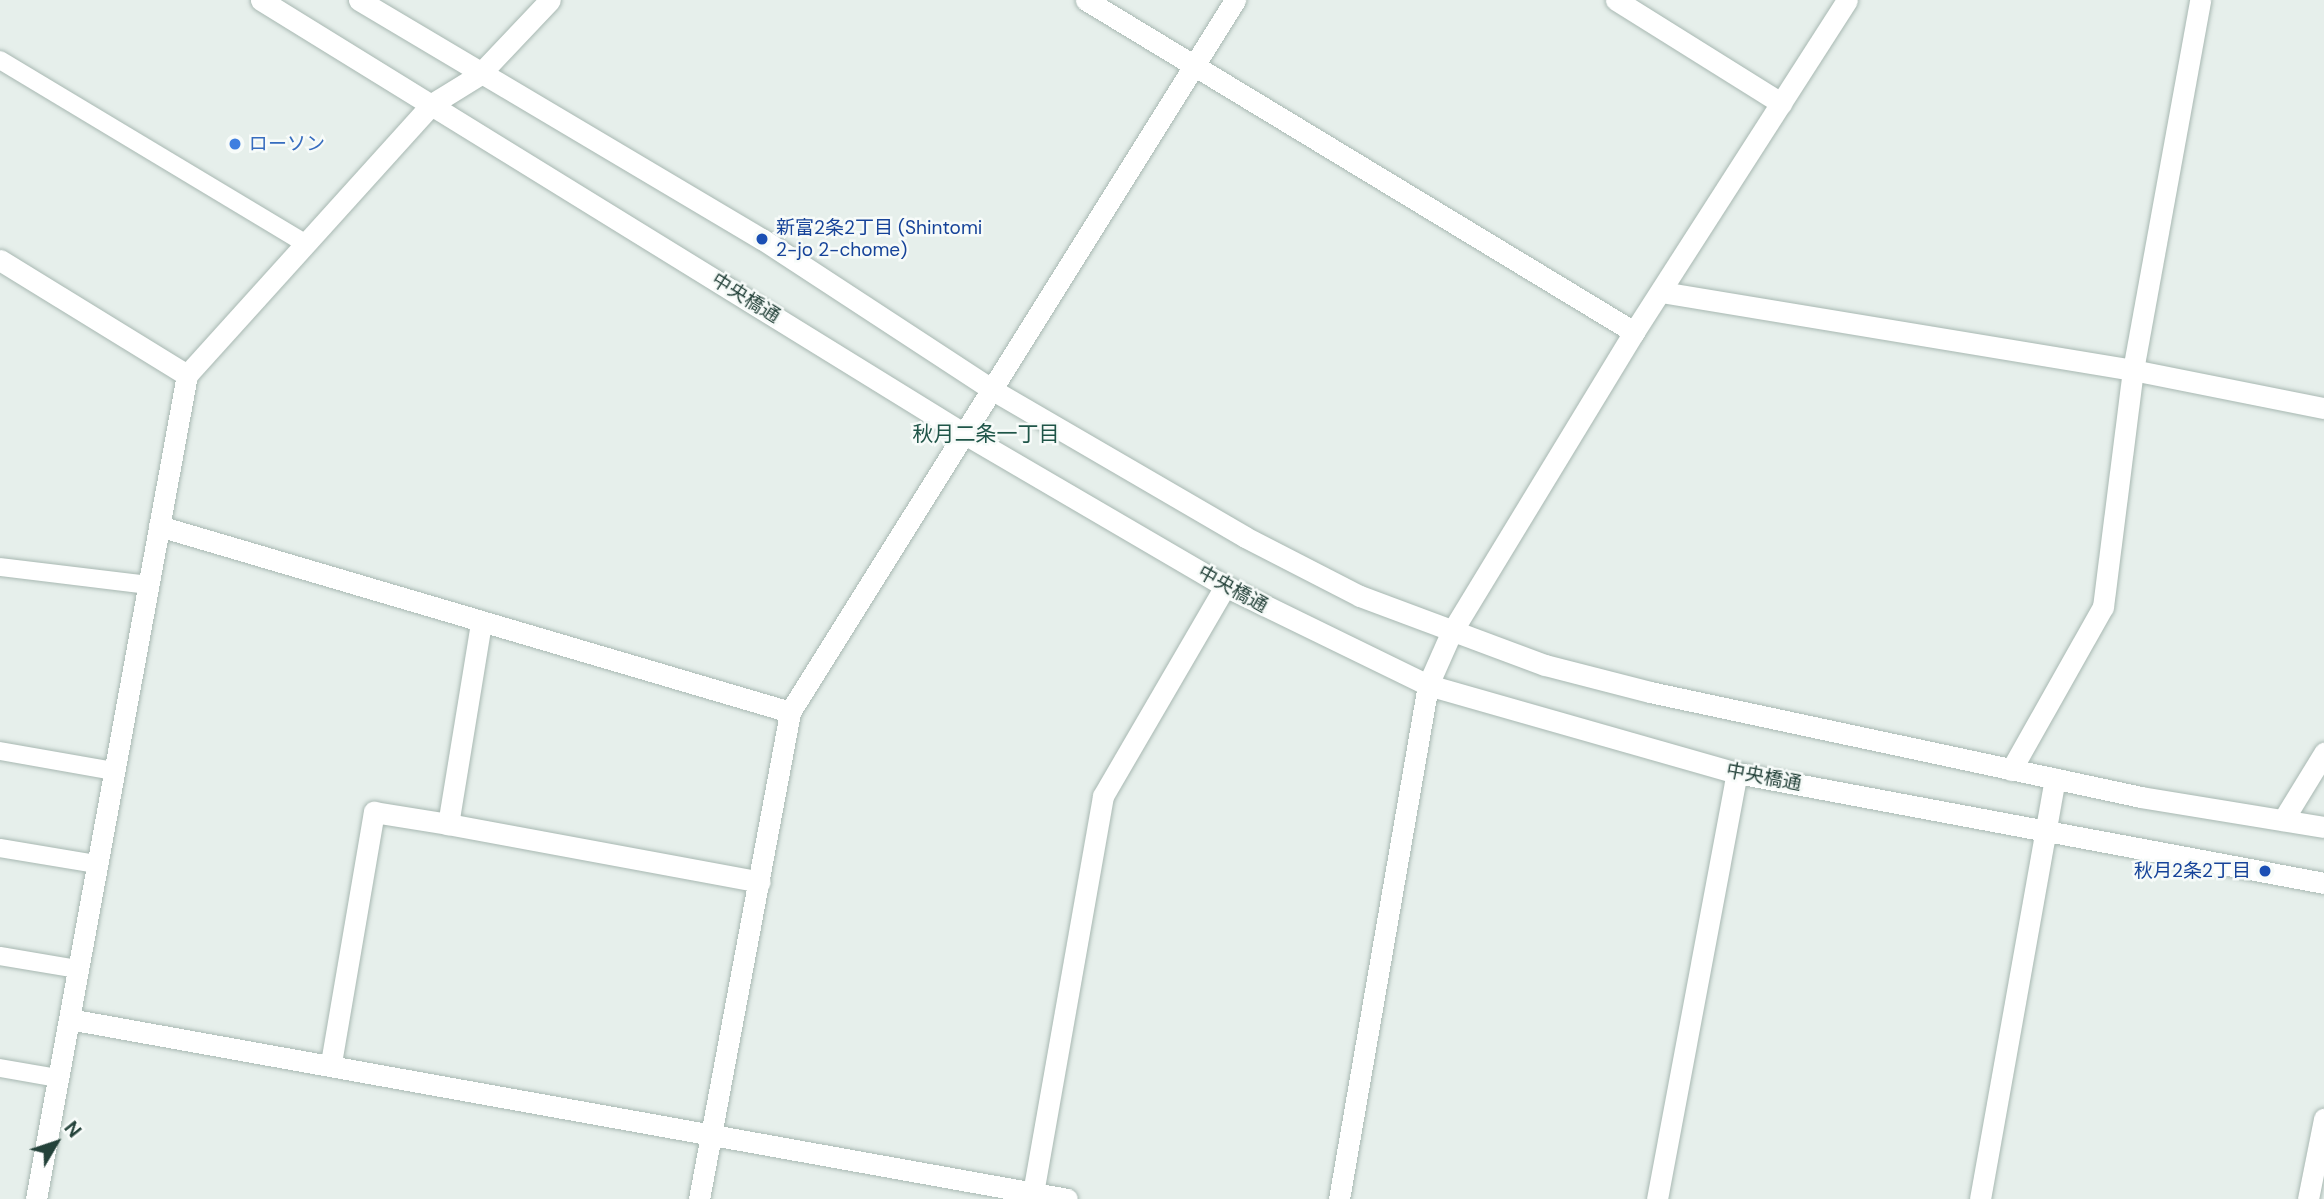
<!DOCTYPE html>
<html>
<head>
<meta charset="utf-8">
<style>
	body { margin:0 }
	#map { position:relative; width:2324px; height:1199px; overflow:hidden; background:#e6efeb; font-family:"DM Sans","Noto Sans JP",sans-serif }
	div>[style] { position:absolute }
	.roads { filter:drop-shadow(0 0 2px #a8b8b2) drop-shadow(0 0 2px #a8b8b2) }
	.lane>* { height:18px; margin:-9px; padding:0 9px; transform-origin:9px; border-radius:9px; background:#fff }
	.street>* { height:21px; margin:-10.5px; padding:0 10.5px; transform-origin:10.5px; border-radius:10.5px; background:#fff }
	.secondary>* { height:21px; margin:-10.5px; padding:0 10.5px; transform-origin:10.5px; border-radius:10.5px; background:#fff }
	.dots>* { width:19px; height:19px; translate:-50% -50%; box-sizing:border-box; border:4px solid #f7fbf9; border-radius:50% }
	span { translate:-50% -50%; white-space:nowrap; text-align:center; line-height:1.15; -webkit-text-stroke:5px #f7fbf9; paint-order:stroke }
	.shop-label { font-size:19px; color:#366cbe }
	.left { translate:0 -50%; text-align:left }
	.transit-label { font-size:19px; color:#164399 }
	.right { translate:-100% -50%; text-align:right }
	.street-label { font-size:19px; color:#24423a }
	.neighbourhood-label { font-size:21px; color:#1f5548 }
	.north { position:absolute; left:21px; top:1108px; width:70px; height:70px; -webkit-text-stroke:5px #f7fbf9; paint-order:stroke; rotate:51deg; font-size:19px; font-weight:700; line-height:28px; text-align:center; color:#24423a }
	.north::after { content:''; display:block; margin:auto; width:24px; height:32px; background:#24423a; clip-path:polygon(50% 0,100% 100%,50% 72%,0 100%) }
</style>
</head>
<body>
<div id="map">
	<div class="roads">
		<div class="lane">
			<div style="left:0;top:60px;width:356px;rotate:31deg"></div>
			<div style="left:0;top:567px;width:149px;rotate:6.9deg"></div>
			<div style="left:0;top:751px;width:116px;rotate:10deg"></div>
			<div style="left:0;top:848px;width:98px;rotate:9.4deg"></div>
			<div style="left:0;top:956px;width:79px;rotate:9.5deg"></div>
			<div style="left:0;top:1068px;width:59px;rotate:9.8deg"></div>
		</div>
		<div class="street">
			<div style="left:1086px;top:0;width:641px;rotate:31.21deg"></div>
			<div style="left:1616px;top:0;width:195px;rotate:32deg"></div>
			<div style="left:0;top:260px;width:220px;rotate:31.6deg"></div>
			<div style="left:1662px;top:292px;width:477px;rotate:9.4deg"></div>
			<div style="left:2133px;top:370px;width:195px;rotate:11.3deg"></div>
			<div style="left:159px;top:526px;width:658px;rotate:16.42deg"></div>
			<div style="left:481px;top:623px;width:204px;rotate:99.3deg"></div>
			<div style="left:448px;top:824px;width:317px;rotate:10.5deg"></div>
			<div style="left:2011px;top:770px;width:187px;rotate:-60.6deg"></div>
			<div style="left:2103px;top:607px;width:239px;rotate:-82.8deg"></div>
			<div style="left:2133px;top:370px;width:376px;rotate:-79.7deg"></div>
			<div style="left:2283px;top:820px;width:79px;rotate:-58.5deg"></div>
			<div style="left:69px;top:1019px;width:1014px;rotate:10.22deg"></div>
			<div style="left:331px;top:1063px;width:255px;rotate:-80.3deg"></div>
			<div style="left:374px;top:812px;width:75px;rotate:9.2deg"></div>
			<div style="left:1033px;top:1193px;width:403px;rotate:-80deg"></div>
			<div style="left:1103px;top:796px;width:243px;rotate:-59.8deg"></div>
			<div style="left:36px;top:1199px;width:838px;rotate:-79.62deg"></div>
			<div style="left:187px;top:375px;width:365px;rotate:-47.9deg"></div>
			<div style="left:432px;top:104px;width:55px;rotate:-31.7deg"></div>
			<div style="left:479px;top:75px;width:103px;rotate:-46.6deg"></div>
			<div style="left:699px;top:1199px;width:495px;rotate:-79.4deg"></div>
			<div style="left:790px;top:712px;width:840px;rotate:-57.99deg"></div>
			<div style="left:1339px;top:1199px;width:522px;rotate:-80.18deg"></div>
			<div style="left:1428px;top:685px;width:57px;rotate:-66.1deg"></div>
			<div style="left:1451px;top:633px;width:352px;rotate:-58.7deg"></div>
			<div style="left:1634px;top:332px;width:394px;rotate:-57.3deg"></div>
			<div style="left:1657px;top:1199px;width:433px;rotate:-79.4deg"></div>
			<div style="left:1980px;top:1199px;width:427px;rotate:-79.9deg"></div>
			<div style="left:2308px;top:1199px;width:82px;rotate:-78.7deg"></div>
		</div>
		<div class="secondary">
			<div style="left:261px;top:0;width:825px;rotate:31.67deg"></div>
			<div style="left:963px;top:433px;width:303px;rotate:30.3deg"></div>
			<div style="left:1225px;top:586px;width:226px;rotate:26deg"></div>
			<div style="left:1428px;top:685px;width:321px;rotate:15.9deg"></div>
			<div style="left:1737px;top:773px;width:597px;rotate:10.61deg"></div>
			<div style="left:359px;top:0;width:469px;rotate:30.7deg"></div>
			<div style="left:762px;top:239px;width:274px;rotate:33.2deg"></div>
			<div style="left:991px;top:389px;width:294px;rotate:30.2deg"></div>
			<div style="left:1245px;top:537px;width:129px;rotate:27.2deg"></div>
			<div style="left:1360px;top:596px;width:197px;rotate:20.5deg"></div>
			<div style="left:1545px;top:665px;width:108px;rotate:14.4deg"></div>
			<div style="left:1650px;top:692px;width:502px;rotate:12.07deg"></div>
			<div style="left:2141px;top:797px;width:185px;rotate:9.3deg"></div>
		</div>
	</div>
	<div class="dots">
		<div style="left:235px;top:144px;background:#3f7fe0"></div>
		<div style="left:762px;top:239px;background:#1a4fb4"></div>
		<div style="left:2265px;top:871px;background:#1a4fb4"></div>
	</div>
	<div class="shop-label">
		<span class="left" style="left:249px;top:144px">ローソン</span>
	</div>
	<div class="transit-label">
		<span class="left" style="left:776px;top:239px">新富2条2丁目 (Shintomi<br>2-jo 2-chome)</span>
		<span class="right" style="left:2251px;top:871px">秋月2条2丁目</span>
	</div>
	<div class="street-label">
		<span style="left:746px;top:298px;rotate:32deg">中央橋通</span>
		<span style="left:1233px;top:589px;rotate:29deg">中央橋通</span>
		<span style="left:1764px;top:777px;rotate:11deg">中央橋通</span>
	</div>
	<div class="neighbourhood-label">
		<span style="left:986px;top:434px">秋月二条一丁目</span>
	</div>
	<div class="north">N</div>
</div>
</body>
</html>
